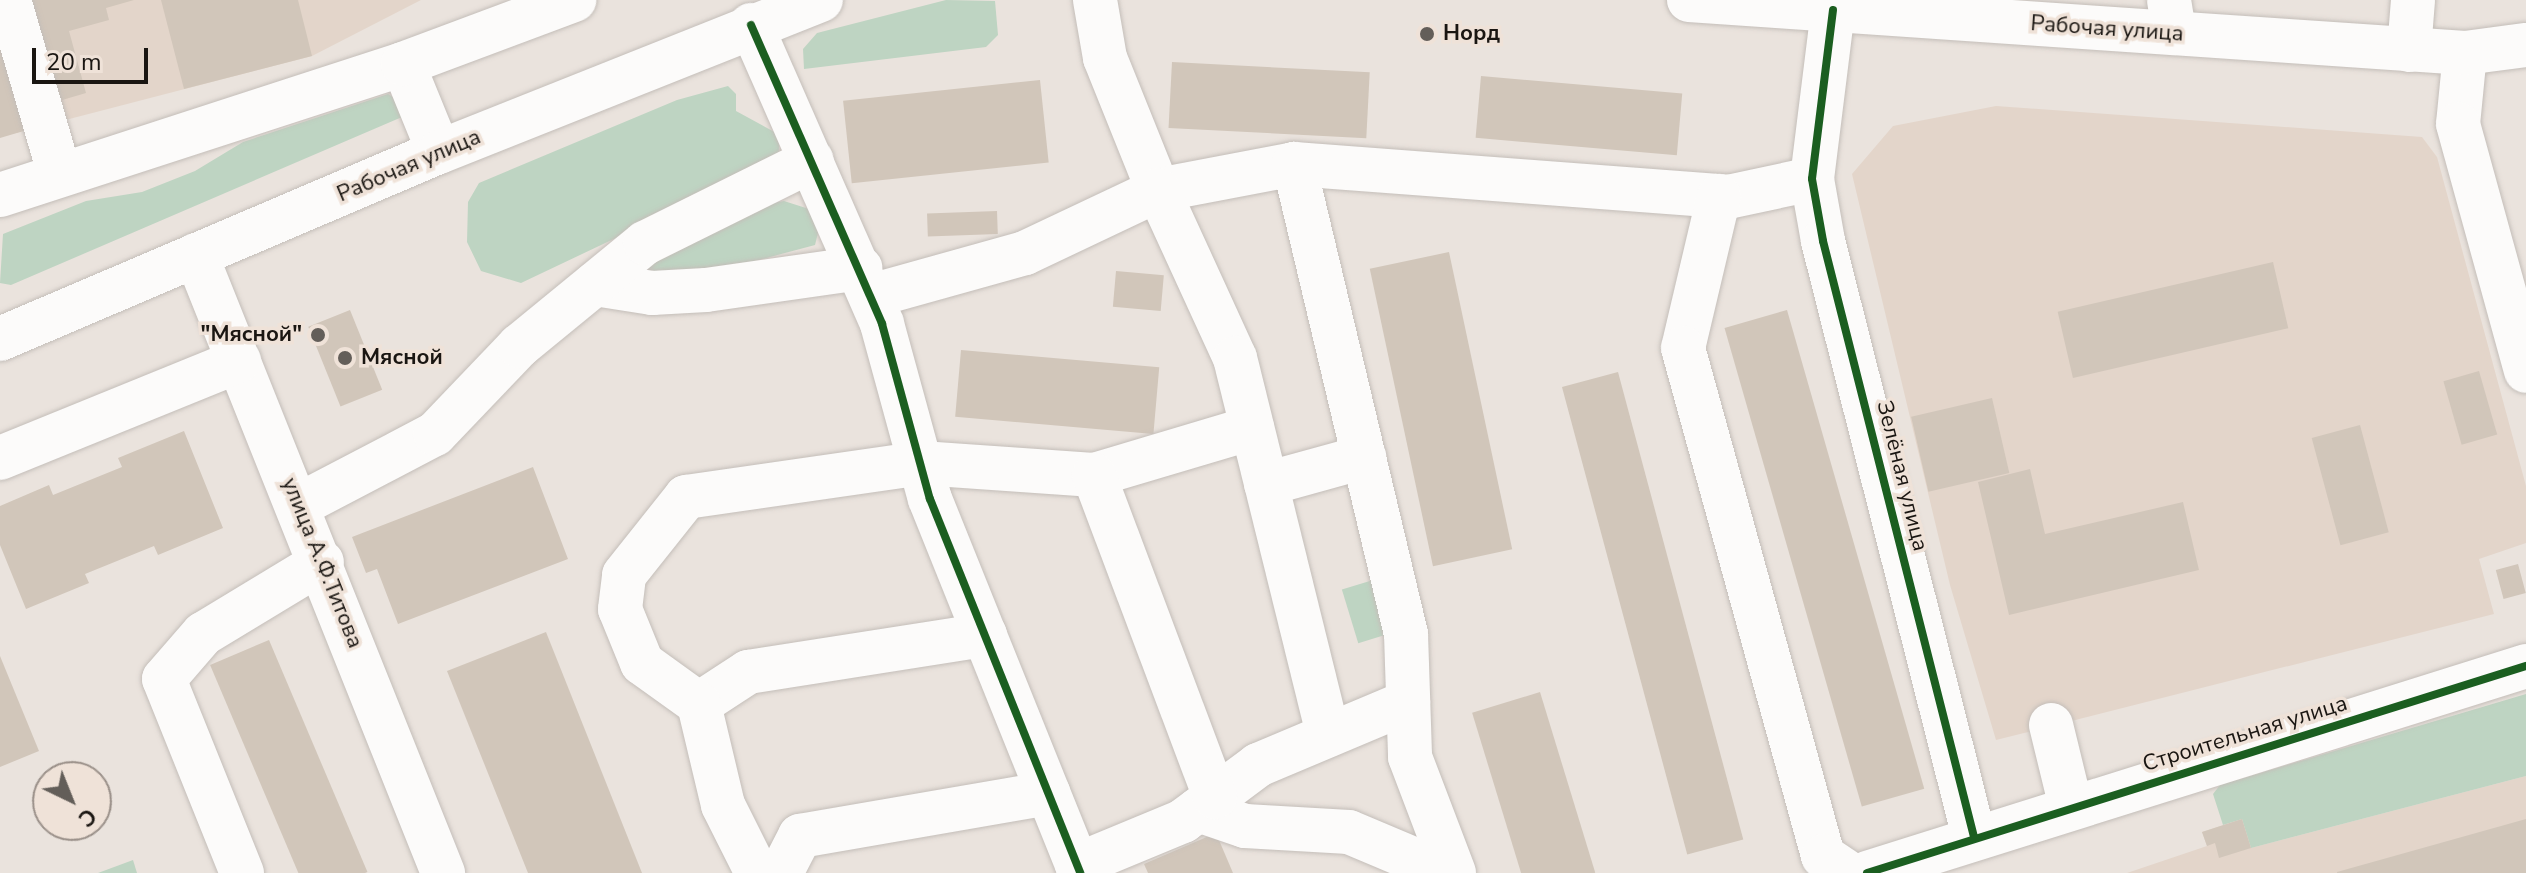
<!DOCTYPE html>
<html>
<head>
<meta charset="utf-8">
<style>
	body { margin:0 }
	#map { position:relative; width:2526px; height:873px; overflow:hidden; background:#eae3dd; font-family:"Nunito Sans",sans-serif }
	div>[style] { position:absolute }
	.built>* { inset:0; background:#e3d5ca }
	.green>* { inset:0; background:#bed4c2; transform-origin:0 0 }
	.building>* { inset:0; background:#d1c6ba; transform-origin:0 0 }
	.roads { filter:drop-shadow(0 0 2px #c4beb9) drop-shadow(0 0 2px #c4beb9) }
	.minor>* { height:44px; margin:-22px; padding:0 22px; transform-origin:22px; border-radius:22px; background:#fcfbfa }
	.major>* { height:44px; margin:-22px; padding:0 22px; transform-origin:22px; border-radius:22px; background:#fcfbfa }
	.cycleway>* { height:8px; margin:-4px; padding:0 4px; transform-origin:4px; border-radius:4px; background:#1b5e20 }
	.dots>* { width:22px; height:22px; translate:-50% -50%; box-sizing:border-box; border:4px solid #efe2d8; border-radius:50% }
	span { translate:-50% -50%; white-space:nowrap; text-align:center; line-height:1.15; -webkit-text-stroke:7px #efe2d8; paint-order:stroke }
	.street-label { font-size:22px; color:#1a1612 }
	.poi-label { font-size:22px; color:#1a1612; font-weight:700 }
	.left { translate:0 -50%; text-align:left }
	.right { translate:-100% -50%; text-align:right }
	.north { position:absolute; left:32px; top:761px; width:80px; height:80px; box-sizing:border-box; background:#efe2d8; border:2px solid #9a9089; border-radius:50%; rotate:137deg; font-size:22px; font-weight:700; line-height:32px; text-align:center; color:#1a1612 }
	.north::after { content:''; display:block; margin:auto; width:28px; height:36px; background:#635e59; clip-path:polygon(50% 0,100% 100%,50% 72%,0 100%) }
	.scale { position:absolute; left:32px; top:48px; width:116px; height:36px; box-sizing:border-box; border:4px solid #1a1612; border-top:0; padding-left:10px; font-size:24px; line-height:28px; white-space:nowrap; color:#1a1612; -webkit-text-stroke:6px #efe2d8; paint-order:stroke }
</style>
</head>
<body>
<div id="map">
	<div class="built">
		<div style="clip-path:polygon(0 0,421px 0,312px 56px,0 137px)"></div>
		<div style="clip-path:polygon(1996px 106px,2422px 137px,2437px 157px,2526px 486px,2526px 543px,2479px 559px,2494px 614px,1996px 740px,1950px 585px,1852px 174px,1893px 126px)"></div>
		<div style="clip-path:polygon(2526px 776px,2526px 873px,2127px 873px,2207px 846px,2202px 832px,2242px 819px,2251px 848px)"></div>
	</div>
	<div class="green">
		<div style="clip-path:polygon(946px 0,995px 1px,998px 35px,986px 47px,804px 69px,803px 49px,817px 33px)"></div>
		<div style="clip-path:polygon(728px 86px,736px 94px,736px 111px,780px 135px,778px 161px,521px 283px,481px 271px,467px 242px,468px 202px,479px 183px,677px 100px)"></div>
		<div style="clip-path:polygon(388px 94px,403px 103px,402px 117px,11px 285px,0 283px,3px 234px,86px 201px,142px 192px,195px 171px,243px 142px)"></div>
		<div style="clip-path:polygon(784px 201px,809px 209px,820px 225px,815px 245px,755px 261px,708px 280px,646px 276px,649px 265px,756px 206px)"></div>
		<div style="left:1383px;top:577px;width:56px;height:43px;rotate:73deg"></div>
		<div style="clip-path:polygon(2526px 694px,2526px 776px,2251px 848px,2242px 819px,2223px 825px,2213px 794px,2220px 785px)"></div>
		<div style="clip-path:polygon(133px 860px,137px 873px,98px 873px)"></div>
	</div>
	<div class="building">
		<div style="clip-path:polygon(24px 0,134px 0,106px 8px,109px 20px,69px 31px,86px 93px,52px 103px)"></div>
		<div style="clip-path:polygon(161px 0,298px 0,312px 56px,184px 89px)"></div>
		<div style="clip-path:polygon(0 32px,27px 130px,0 138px)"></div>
		<div style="left:1172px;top:62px;width:198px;height:66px;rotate:3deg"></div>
		<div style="left:1481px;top:76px;width:202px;height:62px;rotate:5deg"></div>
		<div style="left:1040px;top:80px;width:83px;height:198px;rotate:84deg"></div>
		<div style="left:997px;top:211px;width:23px;height:70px;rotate:88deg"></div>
		<div style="left:1449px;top:252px;width:304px;height:81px;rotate:78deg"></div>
		<div style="left:2273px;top:262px;width:68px;height:221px;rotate:77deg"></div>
		<div style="left:1116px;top:271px;width:48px;height:36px;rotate:5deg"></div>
		<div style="left:350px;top:310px;width:86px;height:45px;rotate:68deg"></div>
		<div style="left:1787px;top:310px;width:498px;height:65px;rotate:74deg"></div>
		<div style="left:961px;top:350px;width:199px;height:67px;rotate:5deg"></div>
		<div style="left:2479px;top:371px;width:66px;height:37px;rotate:74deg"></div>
		<div style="left:1618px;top:372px;width:484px;height:58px;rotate:75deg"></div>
		<div style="left:1992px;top:398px;width:77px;height:83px;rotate:77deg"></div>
		<div style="left:2360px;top:425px;width:111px;height:50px;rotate:75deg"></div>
		<div style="clip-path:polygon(184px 431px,223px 528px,158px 555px,154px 546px,85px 574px,89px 583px,26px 609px,0 545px,0 506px,49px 485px,53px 495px,122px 467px,118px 458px)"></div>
		<div style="clip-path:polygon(533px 467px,568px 559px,398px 624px,377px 569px,366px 573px,352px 537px)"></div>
		<div style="clip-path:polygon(2030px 469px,2045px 534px,2183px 502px,2199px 570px,2009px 615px,1978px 482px)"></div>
		<div style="left:2518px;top:564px;width:30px;height:23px;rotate:75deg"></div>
		<div style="clip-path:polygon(546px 632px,642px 873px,528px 873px,447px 671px)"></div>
		<div style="left:269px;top:640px;width:252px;height:64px;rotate:67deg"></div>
		<div style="clip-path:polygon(0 656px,39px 751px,0 767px)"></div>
		<div style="left:1540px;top:692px;width:189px;height:71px;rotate:73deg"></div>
		<div style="clip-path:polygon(2242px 819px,2251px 848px,2219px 858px,2215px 843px,2207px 846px,2202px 832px)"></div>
		<div style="clip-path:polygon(2526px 819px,2526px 873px,2337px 873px,2337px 872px)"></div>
		<div style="clip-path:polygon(1216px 833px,1233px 873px,1148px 873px,1144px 864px)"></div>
	</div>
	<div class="roads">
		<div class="minor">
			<div style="left:9px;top:0;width:182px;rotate:73.8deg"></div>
			<div style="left:1095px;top:0;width:59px;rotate:80.2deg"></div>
			<div style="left:1105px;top:58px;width:142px;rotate:68.1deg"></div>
			<div style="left:1158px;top:190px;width:138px;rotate:-10.8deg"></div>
			<div style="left:1294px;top:164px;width:483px;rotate:76.6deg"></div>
			<div style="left:1406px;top:634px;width:123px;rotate:88.1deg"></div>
			<div style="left:1410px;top:757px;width:124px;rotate:69.2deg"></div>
			<div style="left:2169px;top:0;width:33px;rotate:81deg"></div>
			<div style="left:1833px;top:10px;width:170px;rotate:97.1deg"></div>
			<div style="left:1812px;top:179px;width:63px;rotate:79.9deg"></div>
			<div style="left:1823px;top:241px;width:615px;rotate:75.78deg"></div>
			<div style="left:751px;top:25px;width:326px;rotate:66.3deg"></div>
			<div style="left:882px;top:324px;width:181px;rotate:74.7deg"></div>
			<div style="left:930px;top:499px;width:403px;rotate:68.1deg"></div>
			<div style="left:2409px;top:50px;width:50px;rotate:-85.4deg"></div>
			<div style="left:2465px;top:53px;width:71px;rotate:95.6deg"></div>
			<div style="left:2458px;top:124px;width:256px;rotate:74.6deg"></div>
			<div style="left:403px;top:64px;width:95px;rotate:67.8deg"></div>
			<div style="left:1294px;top:164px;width:435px;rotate:4.3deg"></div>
			<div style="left:1728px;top:197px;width:86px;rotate:-12.1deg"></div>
			<div style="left:0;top:195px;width:424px;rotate:-18deg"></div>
			<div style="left:403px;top:64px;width:183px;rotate:-20.5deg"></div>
			<div style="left:1719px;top:196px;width:156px;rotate:103.3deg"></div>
			<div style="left:1683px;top:348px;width:527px;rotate:74.59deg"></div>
			<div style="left:1823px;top:856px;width:30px;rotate:34deg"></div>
			<div style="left:196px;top:255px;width:666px;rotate:68.21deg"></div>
			<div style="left:595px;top:284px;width:58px;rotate:9deg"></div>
			<div style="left:652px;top:293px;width:54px;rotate:-3.2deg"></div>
			<div style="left:706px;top:290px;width:156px;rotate:-8.1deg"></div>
			<div style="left:871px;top:296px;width:160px;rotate:-15.6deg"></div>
			<div style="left:1025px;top:253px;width:147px;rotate:-25.3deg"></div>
			<div style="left:1158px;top:190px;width:185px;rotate:65.4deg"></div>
			<div style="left:1235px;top:358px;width:388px;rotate:76.1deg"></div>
			<div style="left:0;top:458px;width:258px;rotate:-22.1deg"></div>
			<div style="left:1094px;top:475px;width:165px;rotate:-16.6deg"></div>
			<div style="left:1266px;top:484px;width:102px;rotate:-15.4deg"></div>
			<div style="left:299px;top:505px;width:153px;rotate:-27.6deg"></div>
			<div style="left:435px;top:434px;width:122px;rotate:-46.3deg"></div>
			<div style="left:519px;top:346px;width:163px;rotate:-39.3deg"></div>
			<div style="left:645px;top:243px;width:186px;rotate:-26.4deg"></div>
			<div style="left:699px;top:704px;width:59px;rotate:-33.1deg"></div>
			<div style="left:748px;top:672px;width:240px;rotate:-8.9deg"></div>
			<div style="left:2051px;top:725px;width:84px;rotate:76.3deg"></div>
			<div style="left:1198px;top:810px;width:50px;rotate:18.8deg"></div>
			<div style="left:1245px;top:826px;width:104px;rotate:3.3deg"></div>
			<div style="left:1349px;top:832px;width:105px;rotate:22.9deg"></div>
			<div style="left:1077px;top:865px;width:115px;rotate:-22.5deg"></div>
			<div style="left:1183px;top:821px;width:94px;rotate:-36.7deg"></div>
			<div style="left:1258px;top:765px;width:163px;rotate:-22.8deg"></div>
			<div style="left:242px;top:873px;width:209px;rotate:-111.9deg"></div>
			<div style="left:164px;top:679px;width:60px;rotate:-49.1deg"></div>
			<div style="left:203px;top:634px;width:139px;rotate:-31.2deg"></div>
			<div style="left:757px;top:873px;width:76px;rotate:-116.6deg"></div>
			<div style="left:723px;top:805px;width:104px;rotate:-103.4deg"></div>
			<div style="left:699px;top:704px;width:70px;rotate:-144.3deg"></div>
			<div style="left:642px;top:663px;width:58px;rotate:-112.2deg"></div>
			<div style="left:620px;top:609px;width:34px;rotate:-83deg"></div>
			<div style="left:624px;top:575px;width:100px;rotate:-51.5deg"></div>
			<div style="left:686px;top:497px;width:237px;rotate:-8.2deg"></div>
			<div style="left:921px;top:463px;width:173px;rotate:4deg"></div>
			<div style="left:1094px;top:475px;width:344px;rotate:69.4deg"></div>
			<div style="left:781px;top:873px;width:42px;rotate:-62.8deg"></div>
			<div style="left:800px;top:836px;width:252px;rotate:-9.8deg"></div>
			<div style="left:1867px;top:873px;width:691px;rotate:-17.44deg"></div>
		</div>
		<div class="major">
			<div style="left:1689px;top:0;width:778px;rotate:3.91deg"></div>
			<div style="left:2465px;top:53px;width:62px;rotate:-7.5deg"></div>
			<div style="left:0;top:339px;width:477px;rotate:-23.1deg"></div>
			<div style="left:439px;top:152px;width:411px;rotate:-21.7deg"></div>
		</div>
	</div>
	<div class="cycleway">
		<div style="left:1833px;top:10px;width:170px;rotate:97.1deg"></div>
		<div style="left:1812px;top:179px;width:63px;rotate:79.9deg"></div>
		<div style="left:1823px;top:241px;width:615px;rotate:75.78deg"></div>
		<div style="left:751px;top:25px;width:326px;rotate:66.3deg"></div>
		<div style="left:882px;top:324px;width:181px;rotate:74.7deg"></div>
		<div style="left:930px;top:499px;width:403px;rotate:68.1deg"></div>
		<div style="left:1867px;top:873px;width:691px;rotate:-17.44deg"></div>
	</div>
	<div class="dots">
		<div style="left:1427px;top:34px;background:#635e59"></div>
		<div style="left:318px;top:335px;background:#635e59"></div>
		<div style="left:345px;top:358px;background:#635e59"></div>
	</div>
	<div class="street-label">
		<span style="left:2107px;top:29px;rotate:4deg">Рабочая улица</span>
		<span style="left:409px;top:166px;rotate:-23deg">Рабочая улица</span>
		<span style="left:1902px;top:476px;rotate:76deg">Зелёная улица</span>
		<span style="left:322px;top:563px;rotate:68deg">улица А.Ф.Титова</span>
		<span style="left:2245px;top:734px;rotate:-17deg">Строительная улица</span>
	</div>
	<div class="poi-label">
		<span class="left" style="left:1443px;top:34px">Норд</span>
		<span class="right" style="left:302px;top:335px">"Мясной"</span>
		<span class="left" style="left:361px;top:358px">Мясной</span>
	</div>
	<div class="north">С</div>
	<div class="scale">20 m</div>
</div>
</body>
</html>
